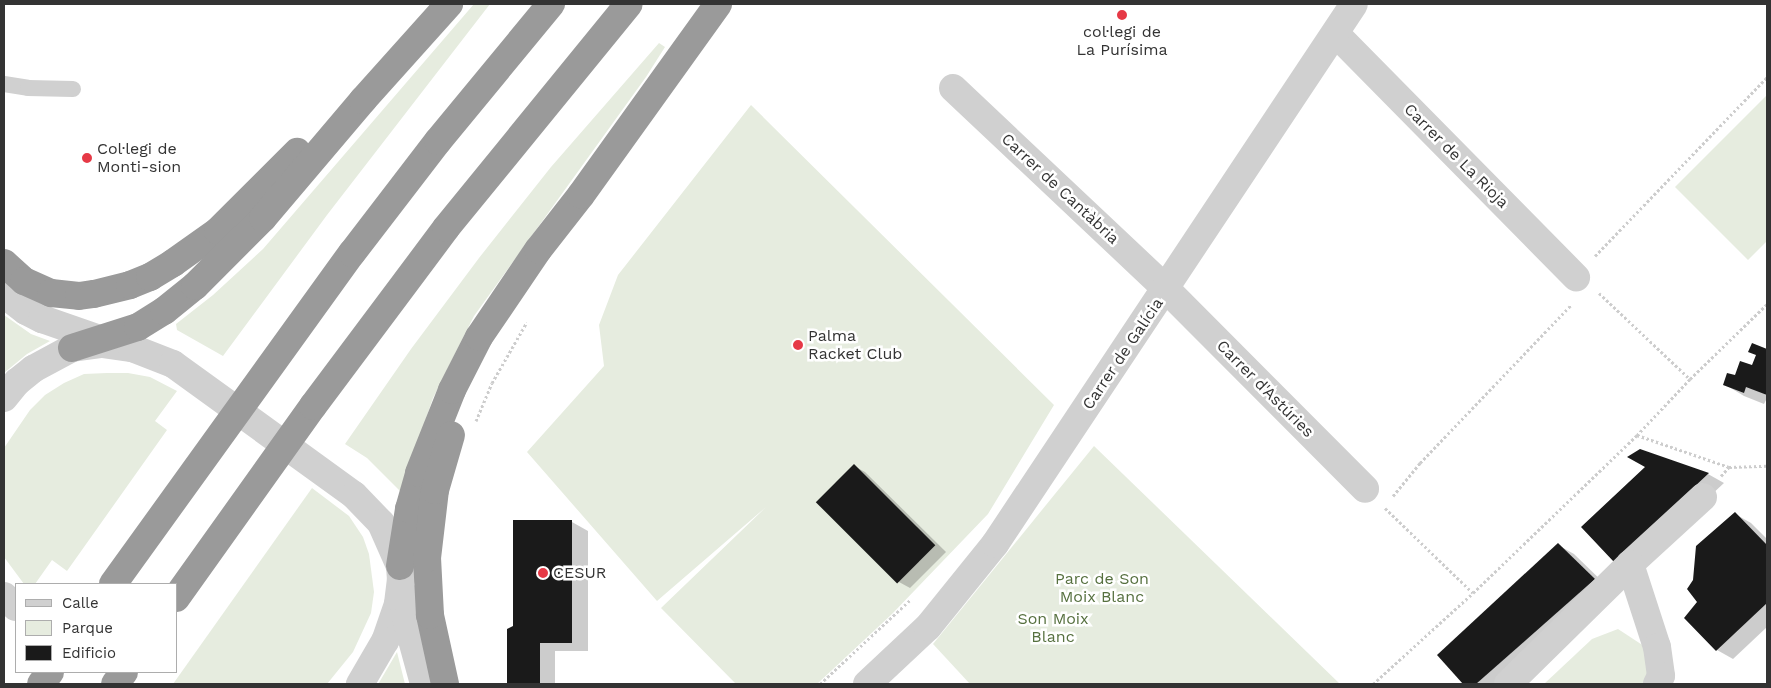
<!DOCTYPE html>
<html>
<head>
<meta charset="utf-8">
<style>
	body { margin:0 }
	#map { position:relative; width:1771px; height:688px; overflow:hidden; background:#fff; font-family:"Work Sans",sans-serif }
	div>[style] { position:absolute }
	.green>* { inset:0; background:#e6ecdf }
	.shadow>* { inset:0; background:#0003 }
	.building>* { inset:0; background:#1a1a1a; transform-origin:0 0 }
	.path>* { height:3px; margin-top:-1.5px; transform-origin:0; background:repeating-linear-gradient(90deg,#cdcdcd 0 2.5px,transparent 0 5px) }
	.service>* { height:16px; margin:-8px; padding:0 8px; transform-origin:8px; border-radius:8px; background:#d0d0d0 }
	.minor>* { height:28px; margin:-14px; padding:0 14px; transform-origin:14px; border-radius:14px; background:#d0d0d0 }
	.tertiary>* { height:28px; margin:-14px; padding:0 14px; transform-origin:14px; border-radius:14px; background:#d0d0d0 }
	.motorway>* { height:28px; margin:-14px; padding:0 14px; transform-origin:14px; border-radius:14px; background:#9a9a9a }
	.dots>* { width:14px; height:14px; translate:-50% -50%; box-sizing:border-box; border:2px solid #fff; border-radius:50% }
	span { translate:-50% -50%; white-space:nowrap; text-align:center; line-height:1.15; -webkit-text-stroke:5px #fff; paint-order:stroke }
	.poi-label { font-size:16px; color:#333 }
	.left { translate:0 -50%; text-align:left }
	.street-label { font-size:16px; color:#333 }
	.park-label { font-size:16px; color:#56703f }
	.frame { position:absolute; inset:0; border:5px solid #333; pointer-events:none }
	.legend { position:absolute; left:15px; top:583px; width:162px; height:90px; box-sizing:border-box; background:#fff; border:1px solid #adadad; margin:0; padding:6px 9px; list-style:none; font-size:15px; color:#333 }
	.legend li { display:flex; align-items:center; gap:10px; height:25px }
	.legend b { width:25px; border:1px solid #adadad }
</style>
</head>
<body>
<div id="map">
	<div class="green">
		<div style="clip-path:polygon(474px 4px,490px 4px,327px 215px,223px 356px,177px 330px,176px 324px,213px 295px,263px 249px)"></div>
		<div style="clip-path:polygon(659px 43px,665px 47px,646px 77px,474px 316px,433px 398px,415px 450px,404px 495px,367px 458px,345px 444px,411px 349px,479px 258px,551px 167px)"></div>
		<div style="clip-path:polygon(1767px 95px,1767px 241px,1748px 260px,1675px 187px)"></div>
		<div style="clip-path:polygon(751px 105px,1054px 405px,988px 514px,892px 614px,817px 684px,736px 684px,661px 608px,766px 507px,657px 601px,527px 452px,604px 366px,599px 325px,618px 275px)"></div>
		<div style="clip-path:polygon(4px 315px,31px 334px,50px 341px,27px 354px,4px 373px)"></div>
		<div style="clip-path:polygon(107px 373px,128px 373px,150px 377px,177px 391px,155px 421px,167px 430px,67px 571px,52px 560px,35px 584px,24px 584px,4px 557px,4px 448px,30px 410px,45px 395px,64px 383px,84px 374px)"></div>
		<div style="clip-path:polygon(1094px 446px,1340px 684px,970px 684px,933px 644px)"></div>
		<div style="clip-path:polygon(312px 488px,349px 516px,363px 537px,369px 554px,374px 592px,371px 613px,353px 652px,327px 684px,173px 684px)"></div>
		<div style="clip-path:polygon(1618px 629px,1650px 650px,1650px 684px,1544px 684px,1592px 639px)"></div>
		<div style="clip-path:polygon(397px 652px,405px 684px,378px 684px,380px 681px)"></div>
	</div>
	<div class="shadow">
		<div style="clip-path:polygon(1752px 344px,1767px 350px,1767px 398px,1764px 404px,1744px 396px,1724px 384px,1753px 367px,1757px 356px)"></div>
		<div style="clip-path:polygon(1640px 450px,1708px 474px,1724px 483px,1631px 570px,1647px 467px)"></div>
		<div style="clip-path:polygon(854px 466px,865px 472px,946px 552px,910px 588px,899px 582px)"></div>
		<div style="clip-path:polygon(1735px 514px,1751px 523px,1767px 539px,1767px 627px,1733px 659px,1717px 650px,1698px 602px)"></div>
		<div style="clip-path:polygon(572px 522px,588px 531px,588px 651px,555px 651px,555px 684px,508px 684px,508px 630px,514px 627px)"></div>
		<div style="clip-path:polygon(1558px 545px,1574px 554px,1610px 589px,1502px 684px,1465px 684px,1438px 655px)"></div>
	</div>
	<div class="building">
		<div style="clip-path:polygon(1752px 343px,1767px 349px,1767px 395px,1746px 387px,1744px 393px,1723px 385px,1727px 373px,1735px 375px,1740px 361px,1752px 365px,1756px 355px,1748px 352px)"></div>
		<div style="clip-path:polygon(1640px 449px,1709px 473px,1614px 562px,1581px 527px,1645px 467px,1627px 457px)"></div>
		<div style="left:854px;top:464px;width:115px;height:54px;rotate:45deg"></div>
		<div style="clip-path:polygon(1735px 512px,1767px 545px,1767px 603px,1716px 651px,1684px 618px,1697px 602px,1687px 589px,1693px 580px,1696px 546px)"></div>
		<div style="clip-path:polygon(513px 520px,572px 520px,572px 643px,540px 643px,540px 684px,507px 684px,507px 629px,513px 626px)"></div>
		<div style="clip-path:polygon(1558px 543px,1595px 579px,1476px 684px,1463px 684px,1437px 655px)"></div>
	</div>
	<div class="path">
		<div style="left:1595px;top:256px;width:248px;rotate:-46.1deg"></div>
		<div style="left:1599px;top:293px;width:125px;rotate:43.4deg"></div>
		<div style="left:1690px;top:379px;width:77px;rotate:133.4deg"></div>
		<div style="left:1690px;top:379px;width:107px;rotate:-44.2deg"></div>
		<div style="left:476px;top:421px;width:41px;rotate:-67.2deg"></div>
		<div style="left:492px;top:383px;width:70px;rotate:-60.2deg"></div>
		<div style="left:1721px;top:476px;width:12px;rotate:-48deg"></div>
		<div style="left:1393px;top:496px;width:43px;rotate:-50.7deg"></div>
		<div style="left:1420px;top:463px;width:219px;rotate:-46.3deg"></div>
		<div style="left:1385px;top:508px;width:122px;rotate:44deg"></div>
		<div style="left:820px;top:684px;width:125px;rotate:-43deg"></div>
		<div style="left:1373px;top:684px;width:135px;rotate:-42.3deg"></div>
		<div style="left:1473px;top:593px;width:228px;rotate:-43.9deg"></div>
		<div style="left:1637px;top:435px;width:97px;rotate:19.2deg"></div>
		<div style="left:1729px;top:467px;width:38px;rotate:-2deg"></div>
	</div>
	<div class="service">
		<div style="left:4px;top:84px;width:24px;rotate:9deg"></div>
		<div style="left:28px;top:88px;width:45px;rotate:1.3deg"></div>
	</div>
	<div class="minor">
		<div style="left:1336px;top:34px;width:342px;rotate:45.4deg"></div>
		<div style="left:953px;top:88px;width:293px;rotate:43.3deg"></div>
		<div style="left:1166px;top:289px;width:282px;rotate:45.1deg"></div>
		<div style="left:1630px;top:564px;width:99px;rotate:-42.5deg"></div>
		<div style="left:867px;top:684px;width:83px;rotate:-43.1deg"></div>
		<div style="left:928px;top:627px;width:107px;rotate:-51.1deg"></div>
		<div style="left:995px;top:544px;width:648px;rotate:-56.38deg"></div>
		<div style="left:1508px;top:684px;width:171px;rotate:-44.5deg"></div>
		<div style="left:1630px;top:564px;width:87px;rotate:72deg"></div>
		<div style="left:1657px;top:647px;width:29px;rotate:82deg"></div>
		<div style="left:1661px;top:676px;width:9px;rotate:117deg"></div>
	</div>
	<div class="tertiary">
		<div style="left:4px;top:294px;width:28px;rotate:38deg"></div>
		<div style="left:26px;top:311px;width:18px;rotate:27deg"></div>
		<div style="left:42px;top:319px;width:67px;rotate:19.2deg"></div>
		<div style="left:4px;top:398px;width:21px;rotate:-51deg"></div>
		<div style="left:17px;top:382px;width:21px;rotate:-39deg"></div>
		<div style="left:33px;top:369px;width:44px;rotate:-28.3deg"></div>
		<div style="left:72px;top:348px;width:30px;rotate:-8deg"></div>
		<div style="left:102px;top:344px;width:30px;rotate:8deg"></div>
		<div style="left:132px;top:348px;width:44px;rotate:21.3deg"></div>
		<div style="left:173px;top:364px;width:223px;rotate:35.9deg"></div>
		<div style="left:354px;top:495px;width:39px;rotate:46deg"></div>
		<div style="left:381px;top:523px;width:47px;rotate:66.2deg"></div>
		<div style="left:400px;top:566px;width:13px;rotate:86deg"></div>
		<div style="left:401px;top:579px;width:25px;rotate:97deg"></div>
		<div style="left:398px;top:604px;width:39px;rotate:109deg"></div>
		<div style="left:385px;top:641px;width:50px;rotate:120.2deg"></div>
		<div style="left:403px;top:593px;width:25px;rotate:83deg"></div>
		<div style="left:406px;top:618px;width:68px;rotate:74.7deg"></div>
		<div style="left:4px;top:596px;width:16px;rotate:43deg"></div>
	</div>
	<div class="motorway">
		<div style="left:4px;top:263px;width:27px;rotate:42deg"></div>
		<div style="left:24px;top:281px;width:30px;rotate:24deg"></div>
		<div style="left:51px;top:293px;width:28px;rotate:6deg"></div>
		<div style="left:79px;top:296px;width:15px;rotate:-8deg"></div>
		<div style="left:94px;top:294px;width:37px;rotate:-14deg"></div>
		<div style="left:130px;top:285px;width:22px;rotate:-22deg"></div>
		<div style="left:150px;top:277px;width:27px;rotate:-31deg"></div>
		<div style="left:173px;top:263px;width:55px;rotate:-35.4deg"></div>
		<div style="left:218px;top:231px;width:112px;rotate:-45deg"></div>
		<div style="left:72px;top:348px;width:69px;rotate:-17.7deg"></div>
		<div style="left:138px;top:327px;width:31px;rotate:-32deg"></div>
		<div style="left:164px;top:311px;width:40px;rotate:-39deg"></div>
		<div style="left:195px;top:286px;width:96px;rotate:-45deg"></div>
		<div style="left:263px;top:218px;width:155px;rotate:-49.7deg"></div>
		<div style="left:363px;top:100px;width:129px;rotate:-48.1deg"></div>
		<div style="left:400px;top:566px;width:58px;rotate:-81deg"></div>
		<div style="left:409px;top:509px;width:37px;rotate:-74deg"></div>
		<div style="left:419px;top:473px;width:89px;rotate:-68.3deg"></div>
		<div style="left:452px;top:390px;width:59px;rotate:-63deg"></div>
		<div style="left:479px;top:337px;width:105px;rotate:-55.9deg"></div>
		<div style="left:538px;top:250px;width:70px;rotate:-52deg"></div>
		<div style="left:581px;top:195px;width:235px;rotate:-54.3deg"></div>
		<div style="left:113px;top:584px;width:408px;rotate:-54.2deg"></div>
		<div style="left:352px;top:253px;width:141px;rotate:-52.5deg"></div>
		<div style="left:438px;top:141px;width:178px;rotate:-50.5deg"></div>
		<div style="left:176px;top:598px;width:236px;rotate:-54.5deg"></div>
		<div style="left:313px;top:406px;width:222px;rotate:-53.2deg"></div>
		<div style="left:446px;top:228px;width:289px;rotate:-50.8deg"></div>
		<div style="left:41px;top:684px;width:15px;rotate:-53deg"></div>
		<div style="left:115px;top:684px;width:15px;rotate:-53deg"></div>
		<div style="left:445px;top:684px;width:71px;rotate:-102.3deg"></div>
		<div style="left:430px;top:615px;width:57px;rotate:-93deg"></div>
		<div style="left:427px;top:558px;width:68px;rotate:-83.3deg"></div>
		<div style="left:435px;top:490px;width:57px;rotate:-73.8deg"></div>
	</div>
	<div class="dots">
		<div style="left:1122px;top:15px;background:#e63946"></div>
		<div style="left:87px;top:158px;background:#e63946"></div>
		<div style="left:798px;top:345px;background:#e63946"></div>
		<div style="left:543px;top:573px;background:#e63946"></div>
	</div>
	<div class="poi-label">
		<span style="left:1122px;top:41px">col·legi de<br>La Purísima</span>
		<span class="left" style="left:97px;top:158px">Col·legi de<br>Monti-sion</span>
		<span class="left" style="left:808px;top:345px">Palma<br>Racket Club</span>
		<span class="left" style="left:553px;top:573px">CESUR</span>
	</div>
	<div class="street-label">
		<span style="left:1456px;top:156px;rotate:45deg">Carrer de La Rioja</span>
		<span style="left:1060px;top:189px;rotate:43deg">Carrer de Cantàbria</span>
		<span style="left:1123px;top:354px;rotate:-56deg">Carrer de Galícia</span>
		<span style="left:1265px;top:389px;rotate:45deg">Carrer d'Astúries</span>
	</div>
	<div class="park-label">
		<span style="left:1102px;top:588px">Parc de Son<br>Moix Blanc</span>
		<span style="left:1053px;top:628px">Son Moix<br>Blanc</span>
	</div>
	<div class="frame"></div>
	<ul class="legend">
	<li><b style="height:6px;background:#d0d0d0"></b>Calle</li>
	<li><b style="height:14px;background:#e6ecdf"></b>Parque</li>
	<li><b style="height:14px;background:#1a1a1a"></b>Edificio</li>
	</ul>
</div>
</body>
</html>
